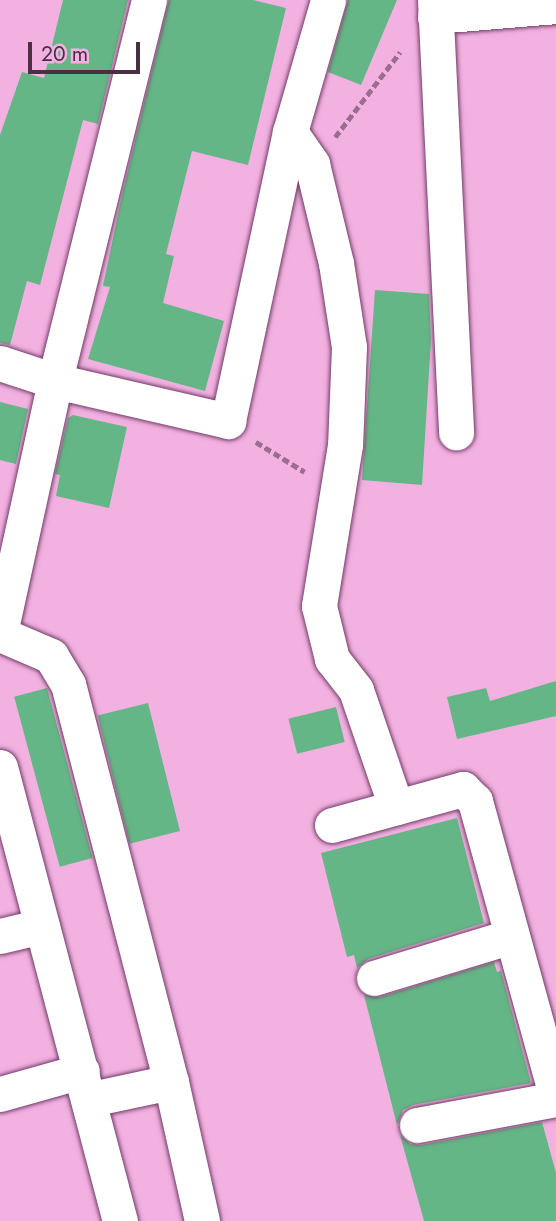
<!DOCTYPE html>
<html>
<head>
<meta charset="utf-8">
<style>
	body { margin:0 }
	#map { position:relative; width:556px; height:1221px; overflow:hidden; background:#f2b1e1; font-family:Jost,sans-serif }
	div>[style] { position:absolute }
	.building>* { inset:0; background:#65b686; transform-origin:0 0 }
	.path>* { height:4.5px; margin-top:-2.25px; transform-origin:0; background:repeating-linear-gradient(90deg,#9b6e8f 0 7px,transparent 0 10.5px) }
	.roads { filter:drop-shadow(0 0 2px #733c67) drop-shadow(0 0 2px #733c67) }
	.minor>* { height:35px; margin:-17.5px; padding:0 17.5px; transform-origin:17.5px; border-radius:17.5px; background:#fff }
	span { translate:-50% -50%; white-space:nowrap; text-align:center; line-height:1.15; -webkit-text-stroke:6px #f2b1e1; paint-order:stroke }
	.scale { position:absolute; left:28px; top:42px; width:112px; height:32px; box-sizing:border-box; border:4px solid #492f42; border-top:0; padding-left:9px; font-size:21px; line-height:24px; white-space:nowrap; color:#492f42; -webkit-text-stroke:5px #f2b1e1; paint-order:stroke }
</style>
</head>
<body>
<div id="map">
	<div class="building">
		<div style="clip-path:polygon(63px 0,128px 0,98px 124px,83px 120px,40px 285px,27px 281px,10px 345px,0 343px,0 135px,22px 72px,44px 78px)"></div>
		<div style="clip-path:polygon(169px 0,253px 0,286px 8px,248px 165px,192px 151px,166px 254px,174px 256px,163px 303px,224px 321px,205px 391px,88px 359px,110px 287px,103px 286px,122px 195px)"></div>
		<div style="clip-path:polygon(348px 0,397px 0,361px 85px,328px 72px)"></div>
		<div style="clip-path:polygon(375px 290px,429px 294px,431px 340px,422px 485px,362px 480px)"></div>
		<div style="clip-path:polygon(0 402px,28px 409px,16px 464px,0 460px)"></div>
		<div style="clip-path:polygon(73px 415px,127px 427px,109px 508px,56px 496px,60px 475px,55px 474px,68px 418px)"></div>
		<div style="clip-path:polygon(556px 681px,556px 716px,457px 739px,447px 697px,486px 688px,490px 701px)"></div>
		<div style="left:47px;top:688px;width:176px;height:34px;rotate:75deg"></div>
		<div style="left:148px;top:703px;width:132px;height:52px;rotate:76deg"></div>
		<div style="left:336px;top:707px;width:36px;height:49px;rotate:76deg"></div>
		<div style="clip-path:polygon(457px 818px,484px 923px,368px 959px,357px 968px,354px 955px,347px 957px,321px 853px)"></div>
		<div style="clip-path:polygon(494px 962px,497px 972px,501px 971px,531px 1083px,413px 1105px,403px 1110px,397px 1125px,364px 995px,380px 997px)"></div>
		<div style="clip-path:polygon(542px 1122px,556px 1173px,556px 1221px,424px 1221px,400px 1135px,410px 1144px,421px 1145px)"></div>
	</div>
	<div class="path">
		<div style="left:335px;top:137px;width:107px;rotate:-52.6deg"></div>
		<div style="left:256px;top:442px;width:57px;rotate:31.5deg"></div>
	</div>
	<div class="roads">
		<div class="minor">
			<div style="left:149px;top:0;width:392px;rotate:103.9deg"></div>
			<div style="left:55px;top:381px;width:259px;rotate:102.3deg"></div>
			<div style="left:0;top:634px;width:56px;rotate:23.3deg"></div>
			<div style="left:51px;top:656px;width:33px;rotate:59deg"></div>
			<div style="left:68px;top:684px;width:411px;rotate:75.5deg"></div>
			<div style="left:171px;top:1082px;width:142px;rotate:77.4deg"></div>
			<div style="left:435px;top:0;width:433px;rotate:87.2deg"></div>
			<div style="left:435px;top:16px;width:121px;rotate:-4.7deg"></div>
			<div style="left:290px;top:132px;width:39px;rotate:55deg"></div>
			<div style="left:312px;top:164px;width:102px;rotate:76.4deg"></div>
			<div style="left:336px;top:263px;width:85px;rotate:81.2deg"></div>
			<div style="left:349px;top:347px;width:98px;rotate:92.3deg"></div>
			<div style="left:345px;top:445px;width:163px;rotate:99.2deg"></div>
			<div style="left:319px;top:606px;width:55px;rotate:76.2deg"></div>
			<div style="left:332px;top:659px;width:39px;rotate:52deg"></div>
			<div style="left:356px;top:690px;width:124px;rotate:71.1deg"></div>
			<div style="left:0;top:363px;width:58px;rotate:18.1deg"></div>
			<div style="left:55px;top:381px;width:178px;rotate:13deg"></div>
			<div style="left:228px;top:421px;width:296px;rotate:-77.9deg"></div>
			<div style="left:290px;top:132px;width:137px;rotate:-73.9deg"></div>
			<div style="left:0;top:767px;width:470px;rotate:75.2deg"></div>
			<div style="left:332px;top:825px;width:136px;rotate:-15.4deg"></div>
			<div style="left:463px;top:789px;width:17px;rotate:45deg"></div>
			<div style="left:475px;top:801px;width:305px;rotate:74.6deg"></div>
			<div style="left:0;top:936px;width:43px;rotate:-13.4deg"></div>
			<div style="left:374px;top:978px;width:144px;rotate:-16.9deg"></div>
			<div style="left:0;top:1094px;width:85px;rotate:-15.7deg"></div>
			<div style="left:91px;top:1099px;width:82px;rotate:-12deg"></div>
			<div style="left:417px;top:1125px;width:141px;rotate:-10.6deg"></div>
		</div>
	</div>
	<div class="scale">20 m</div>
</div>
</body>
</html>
